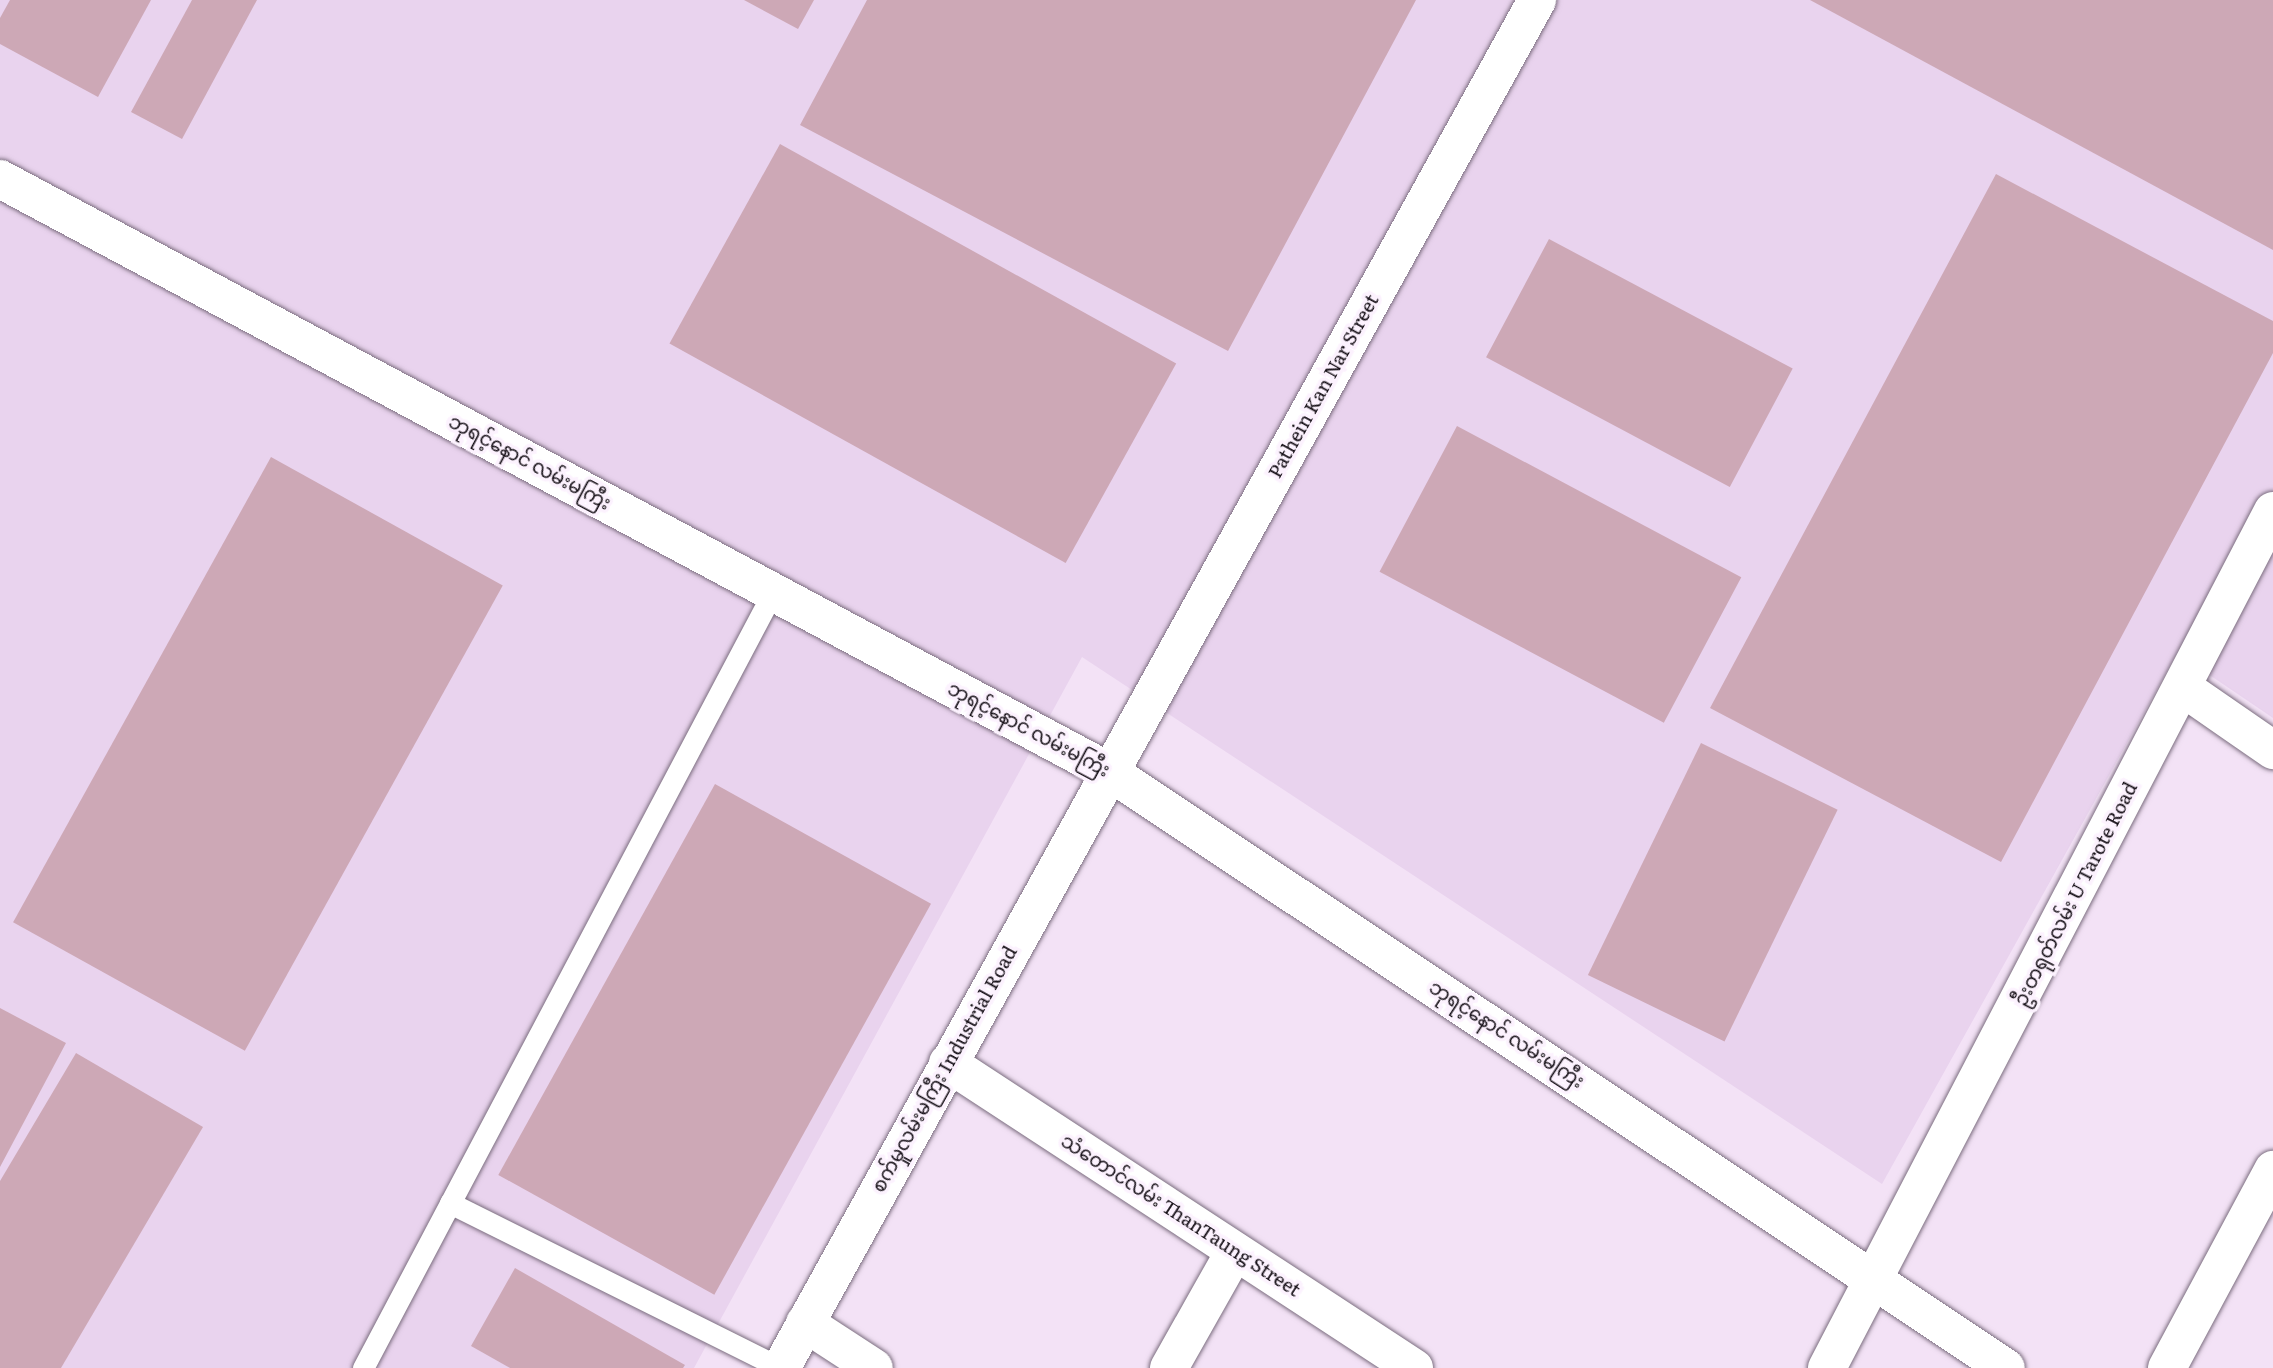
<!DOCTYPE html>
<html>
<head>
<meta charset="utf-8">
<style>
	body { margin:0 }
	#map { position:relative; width:2273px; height:1368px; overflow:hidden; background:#f3e2f6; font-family:Literata,"Noto Sans Myanmar",serif }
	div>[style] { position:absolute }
	.built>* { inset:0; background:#e9d3ee }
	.building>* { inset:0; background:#cda8b6; transform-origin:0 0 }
	.roads { filter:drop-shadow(0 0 2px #7b6d7f) drop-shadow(0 0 2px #7b6d7f) }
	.service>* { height:21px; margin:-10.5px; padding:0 10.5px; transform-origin:10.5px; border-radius:10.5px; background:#fff }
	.minor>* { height:38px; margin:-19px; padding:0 19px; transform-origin:19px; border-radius:19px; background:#fff }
	.tertiary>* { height:38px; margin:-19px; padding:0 19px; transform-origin:19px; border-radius:19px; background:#fff }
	span { translate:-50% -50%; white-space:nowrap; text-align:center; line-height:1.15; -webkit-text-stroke:7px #fcf2fe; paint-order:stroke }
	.street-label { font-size:19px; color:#150f16 }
</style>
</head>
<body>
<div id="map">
	<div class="built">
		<div style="clip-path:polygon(0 0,2273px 0,2273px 718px,2177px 653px,1882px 1184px,1082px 657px,694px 1368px,0 1368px)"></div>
	</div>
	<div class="building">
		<div style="clip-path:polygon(10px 0,151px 0,98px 97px,0 44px,0 18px)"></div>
		<div style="clip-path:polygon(192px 0,257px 0,182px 139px,131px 112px)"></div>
		<div style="clip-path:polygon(744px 0,814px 0,798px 29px)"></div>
		<div style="clip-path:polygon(867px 0,1416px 0,1228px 351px,800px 125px)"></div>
		<div style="clip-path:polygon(1810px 0,2273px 0,2273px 250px)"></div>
		<div style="left:780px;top:144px;width:453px;height:228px;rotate:29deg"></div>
		<div style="clip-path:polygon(1996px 174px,2273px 321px,2273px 353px,2001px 862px,1710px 708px)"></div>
		<div style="left:1549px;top:239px;width:276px;height:134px;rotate:28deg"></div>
		<div style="left:1457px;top:426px;width:322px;height:165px;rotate:28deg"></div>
		<div style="left:271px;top:457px;width:265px;height:532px;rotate:29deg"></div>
		<div style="left:1701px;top:743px;width:152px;height:258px;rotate:26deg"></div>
		<div style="left:715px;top:784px;width:247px;height:447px;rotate:29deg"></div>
		<div style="clip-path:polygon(0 1008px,66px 1043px,0 1167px)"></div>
		<div style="clip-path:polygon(76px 1053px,203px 1127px,61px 1368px,0 1368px,0 1181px)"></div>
		<div style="clip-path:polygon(515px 1268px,685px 1365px,683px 1368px,510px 1368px,471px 1346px)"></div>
	</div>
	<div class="roads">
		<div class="service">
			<div style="left:450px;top:1203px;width:370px;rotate:26.5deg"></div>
			<div style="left:363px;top:1368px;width:878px;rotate:-62.15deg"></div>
		</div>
		<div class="minor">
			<div style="left:2182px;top:687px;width:111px;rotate:34.7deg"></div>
			<div style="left:948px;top:1063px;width:557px;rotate:33.21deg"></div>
			<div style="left:805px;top:1323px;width:82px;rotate:33.1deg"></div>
			<div style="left:1169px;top:1368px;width:134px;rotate:-60.6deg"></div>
			<div style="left:1827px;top:1368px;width:966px;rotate:-62.51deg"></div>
			<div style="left:2167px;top:1368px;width:225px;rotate:-61.8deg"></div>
		</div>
		<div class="tertiary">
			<div style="left:0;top:179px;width:1256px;rotate:28.12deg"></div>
			<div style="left:1108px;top:771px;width:1078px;rotate:33.62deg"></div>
			<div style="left:781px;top:1368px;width:1563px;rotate:-61.07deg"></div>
		</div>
	</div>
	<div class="street-label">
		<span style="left:1323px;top:386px;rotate:-61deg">Pathein Kan Nar Street</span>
		<span style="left:530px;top:462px;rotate:28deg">ဘုရင့်နောင် လမ်းမကြီး</span>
		<span style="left:1029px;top:729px;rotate:28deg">ဘုရင့်နောင် လမ်းမကြီး</span>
		<span style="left:2075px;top:894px;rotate:-63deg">ဦးတရုတ်လမ်း U Tarote Road</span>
		<span style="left:1507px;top:1034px;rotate:33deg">ဘုရင့်နောင် လမ်းမကြီး</span>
		<span style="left:944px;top:1069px;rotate:-61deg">စက်မှုလမ်းမကြီး Industrial Road</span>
		<span style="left:1181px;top:1215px;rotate:33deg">သံတောင်လမ်း ThanTaung Street</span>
	</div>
</div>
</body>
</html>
